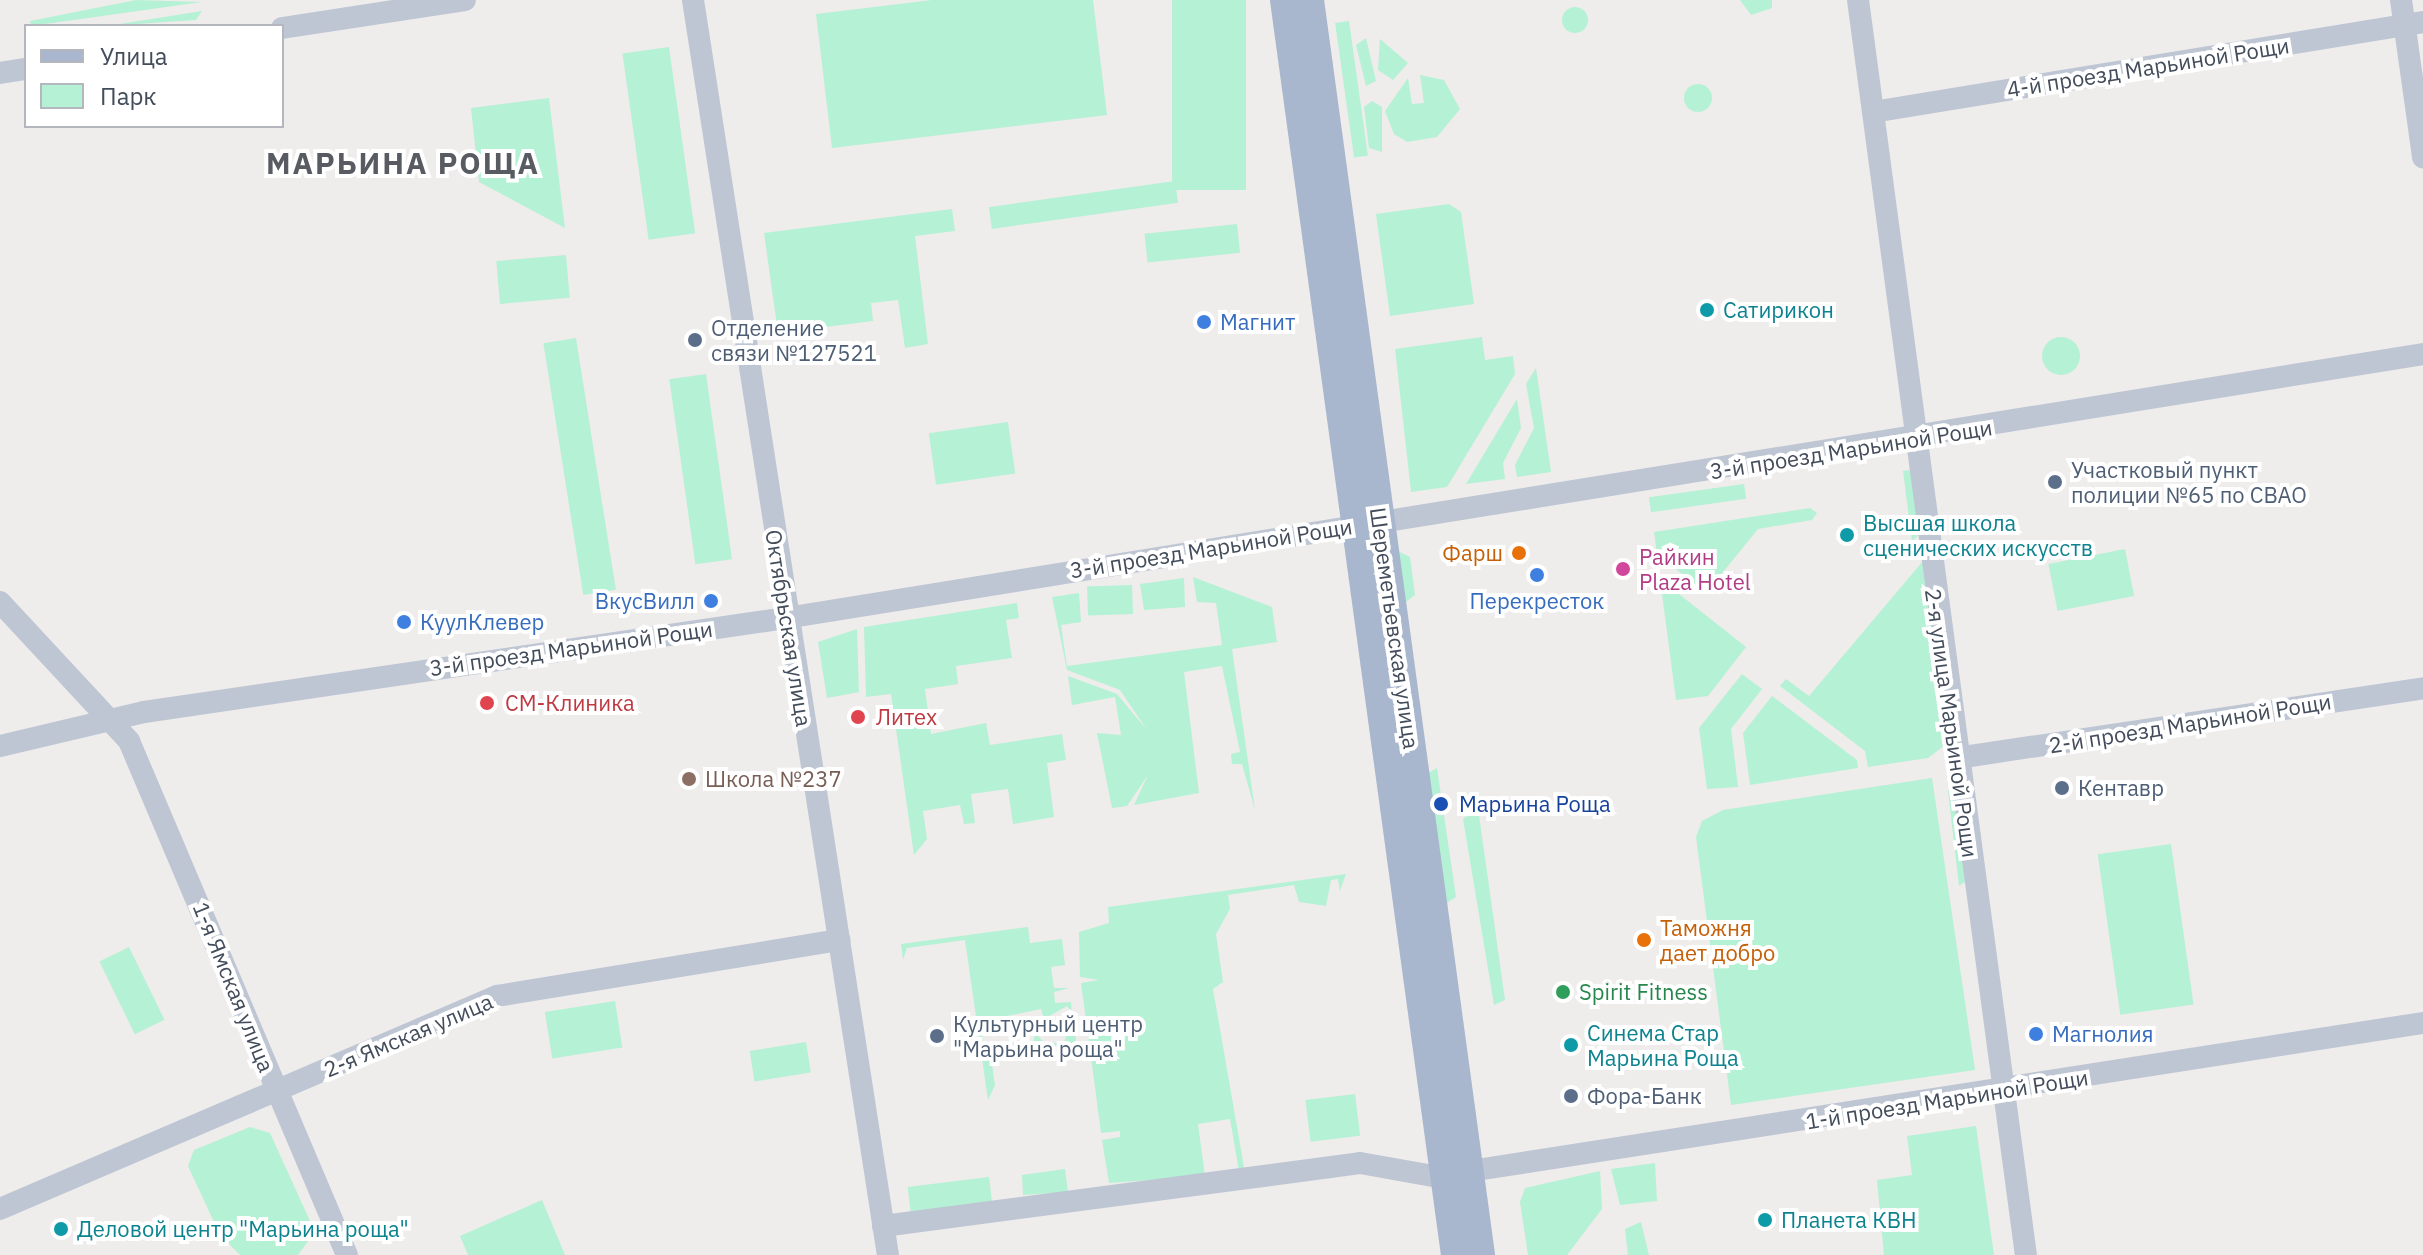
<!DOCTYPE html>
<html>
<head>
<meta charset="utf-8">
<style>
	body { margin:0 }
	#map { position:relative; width:2423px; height:1255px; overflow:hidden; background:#efecec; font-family:"IBM Plex Sans",sans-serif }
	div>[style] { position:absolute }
	.green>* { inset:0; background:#b5f1d4; transform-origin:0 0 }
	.round { border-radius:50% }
	.minor>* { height:22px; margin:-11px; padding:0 11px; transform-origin:11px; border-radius:11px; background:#bec6d3 }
	.major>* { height:28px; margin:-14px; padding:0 14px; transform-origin:14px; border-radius:14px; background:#a9b7ce }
	.dots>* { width:22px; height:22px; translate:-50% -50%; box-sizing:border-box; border:4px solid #fff; border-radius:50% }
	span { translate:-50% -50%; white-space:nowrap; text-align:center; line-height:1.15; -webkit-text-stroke:8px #fff; paint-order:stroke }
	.street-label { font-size:22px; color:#434c5a }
	.culture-label { font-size:22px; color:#0d838f }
	.left { translate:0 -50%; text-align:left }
	.shop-label { font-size:22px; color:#366cbe }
	.right { translate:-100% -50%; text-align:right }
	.service-label { font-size:22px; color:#4e5e75 }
	.food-label { font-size:22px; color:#c56008 }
	.hotel-label { font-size:22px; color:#b23c85 }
	.health-label { font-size:22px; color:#be3a42 }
	.education-label { font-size:22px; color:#785e54 }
	.transit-label { font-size:22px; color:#164399 }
	.leisure-label { font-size:22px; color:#27864d }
	.district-label { font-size:30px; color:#585b61; font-weight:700; letter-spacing:2px }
	.legend { position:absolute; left:24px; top:24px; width:260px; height:104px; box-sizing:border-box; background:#fff; border:2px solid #b4b7bd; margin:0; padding:10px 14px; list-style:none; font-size:24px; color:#434c5a }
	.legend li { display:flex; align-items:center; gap:16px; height:40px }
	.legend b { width:40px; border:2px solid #b4b7bd }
</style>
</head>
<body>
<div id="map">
	<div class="green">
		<div style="clip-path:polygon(136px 0,202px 2px,31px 26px,30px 21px)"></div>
		<div style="clip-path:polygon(932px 0,1093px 0,1107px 115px,832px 148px,816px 14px)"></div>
		<div style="left:1172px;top:0;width:74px;height:190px"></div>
		<div style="clip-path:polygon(1740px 0,1772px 0,1772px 8px,1751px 15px)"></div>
		<div class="round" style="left:1562px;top:7px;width:26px;height:26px"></div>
		<div style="clip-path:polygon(202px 11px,196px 20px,107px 26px)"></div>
		<div style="left:1349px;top:21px;width:136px;height:14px;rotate:82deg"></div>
		<div style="clip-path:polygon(1366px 38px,1376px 81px,1366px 86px,1356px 45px)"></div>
		<div style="clip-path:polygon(1380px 39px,1408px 63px,1393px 80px,1378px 70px)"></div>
		<div style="left:669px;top:47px;width:188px;height:47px;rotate:82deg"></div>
		<div style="clip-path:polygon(1420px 75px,1444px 80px,1460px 109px,1437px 137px,1407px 142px,1394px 134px,1385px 111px,1408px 78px,1412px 104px,1424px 103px)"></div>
		<div class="round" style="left:1684px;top:84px;width:28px;height:28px"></div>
		<div style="clip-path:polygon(549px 98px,565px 228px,479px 182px,471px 108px)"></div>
		<div style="clip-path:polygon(1372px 101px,1382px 107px,1382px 152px,1369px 148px,1364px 107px)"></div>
		<div style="left:1175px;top:181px;width:22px;height:188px;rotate:82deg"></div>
		<div style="clip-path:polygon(1449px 204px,1461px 212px,1474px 304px,1390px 316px,1376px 214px)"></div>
		<div style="clip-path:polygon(952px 209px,955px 231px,915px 236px,928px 344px,905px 348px,898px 300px,871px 303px,873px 321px,778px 333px,764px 233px)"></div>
		<div style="left:1237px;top:224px;width:29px;height:93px;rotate:84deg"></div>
		<div style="left:566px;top:255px;width:43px;height:70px;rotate:85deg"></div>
		<div class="round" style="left:2042px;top:337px;width:38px;height:38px"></div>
		<div style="clip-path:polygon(1482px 337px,1485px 360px,1513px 356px,1515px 374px,1447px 487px,1411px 492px,1395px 349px)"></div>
		<div style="left:576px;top:338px;width:255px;height:33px;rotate:81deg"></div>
		<div style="clip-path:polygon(1536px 368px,1551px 472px,1517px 477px,1515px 465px,1534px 428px,1526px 384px)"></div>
		<div style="left:706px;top:374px;width:187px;height:37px;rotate:82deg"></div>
		<div style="clip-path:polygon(1517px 399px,1521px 428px,1503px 463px,1505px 479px,1466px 484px)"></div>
		<div style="left:1008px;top:422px;width:52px;height:80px;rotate:82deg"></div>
		<div style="clip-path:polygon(1911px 470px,1920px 534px,1912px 541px,1903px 471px)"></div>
		<div style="left:1744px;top:484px;width:15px;height:96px;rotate:82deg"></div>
		<div style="clip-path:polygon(1810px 508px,1817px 513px,1812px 520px,1758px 529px,1706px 593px,1657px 554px,1654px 532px)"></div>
		<div style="left:2125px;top:549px;width:48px;height:78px;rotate:79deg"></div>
		<div style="clip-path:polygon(1398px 551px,1410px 557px,1415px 595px,1402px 605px)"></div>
		<div style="clip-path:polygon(1923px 561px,1945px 745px,1928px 758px,1868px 767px,1865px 751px,1780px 686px,1786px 679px,1809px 696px)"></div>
		<div style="clip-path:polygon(1193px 577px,1272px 607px,1277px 642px,1232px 649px,1255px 810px,1242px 764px,1232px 764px,1231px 754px,1240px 752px,1222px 666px,1184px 672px,1199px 793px,1134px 805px,1148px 775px,1127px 806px,1112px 808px,1097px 733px,1121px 735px,1115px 697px,1072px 705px,1068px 676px,1117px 694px,1147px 730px,1120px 690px,1067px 670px,1052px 597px,1079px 593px,1081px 622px,1061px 625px,1067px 666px,1222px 645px,1216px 603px,1197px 602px)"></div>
		<div style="clip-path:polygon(1184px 578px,1185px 607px,1144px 610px,1140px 584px)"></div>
		<div style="clip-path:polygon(1660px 579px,1746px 647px,1708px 696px,1676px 700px)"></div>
		<div style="left:1132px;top:585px;width:29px;height:45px;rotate:88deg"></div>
		<div style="clip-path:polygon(1017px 603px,1019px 618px,1006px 620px,1012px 658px,956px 666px,958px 684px,925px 689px,931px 734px,986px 723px,990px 745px,1062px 734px,1066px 760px,1047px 763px,1054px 817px,1013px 824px,1008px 789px,971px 794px,975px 823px,964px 824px,960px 805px,923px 811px,927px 839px,914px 855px,891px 694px,866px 697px,864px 627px)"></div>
		<div style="clip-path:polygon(857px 629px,859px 692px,827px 698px,818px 642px)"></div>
		<div style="clip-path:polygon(1742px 674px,1762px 689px,1731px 729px,1738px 787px,1707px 789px,1699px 728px)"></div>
		<div style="clip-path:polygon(1772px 696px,1857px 760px,1858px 768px,1750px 785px,1743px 733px)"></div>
		<div style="clip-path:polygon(1437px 768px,1456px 897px,1442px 906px,1425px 775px)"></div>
		<div style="clip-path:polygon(1932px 778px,1975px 1070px,1731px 1105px,1696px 837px,1702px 821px,1723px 810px)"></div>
		<div style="clip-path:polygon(1952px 787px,1966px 881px,1959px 886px,1948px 791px)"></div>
		<div style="clip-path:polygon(1478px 808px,1505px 1000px,1494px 1005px,1463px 819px)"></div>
		<div style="left:2171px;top:844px;width:162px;height:74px;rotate:82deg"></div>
		<div style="clip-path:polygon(1346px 874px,1340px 891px,1338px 879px,1331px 880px,1326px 906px,1299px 902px,1294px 885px,1228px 895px,1230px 909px,1216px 934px,1223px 982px,1213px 989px,1244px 1167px,1239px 1171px,1230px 1119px,1198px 1124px,1205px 1176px,1109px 1183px,1102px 1140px,1120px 1137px,1120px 1131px,1101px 1133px,1091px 1057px,1109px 1054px,1108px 1047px,1090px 1050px,1081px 983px,1099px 980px,1080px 977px,1079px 932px,1109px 923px,1108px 907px)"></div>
		<div style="clip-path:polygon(1028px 927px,1030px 943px,1062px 939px,1065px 965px,1051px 967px,1054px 988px,1069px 988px,1054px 992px,1055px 1003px,1071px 1002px,1072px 1013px,1067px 1006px,1044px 1019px,1041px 1009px,983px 1021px,982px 1049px,996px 1049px,990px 1051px,995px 1085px,988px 1100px,965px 940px,907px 948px,903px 960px,901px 944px)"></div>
		<div style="left:129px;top:947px;width:81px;height:33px;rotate:64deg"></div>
		<div style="left:615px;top:1001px;width:47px;height:71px;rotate:81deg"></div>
		<div style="clip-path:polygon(1068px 1031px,1076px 1033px,1075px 1056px,1065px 1045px,1012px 1051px,1006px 1047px,1008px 1039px,1013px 1048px,1033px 1045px,1035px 1033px,1046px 1044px,1064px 1042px)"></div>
		<div style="left:806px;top:1042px;width:31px;height:57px;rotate:81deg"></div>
		<div style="left:1355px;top:1094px;width:42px;height:50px;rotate:83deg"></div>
		<div style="clip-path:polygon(1976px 1126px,1994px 1255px,1884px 1255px,1877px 1180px,1912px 1175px,1907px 1136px)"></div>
		<div style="clip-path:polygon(250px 1127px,270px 1133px,315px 1232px,298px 1255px,240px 1255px,220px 1235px,188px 1166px,194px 1150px)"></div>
		<div style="clip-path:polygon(1655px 1163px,1657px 1201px,1620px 1205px,1611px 1169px)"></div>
		<div style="clip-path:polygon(1065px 1169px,1068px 1192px,1023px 1195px,1022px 1175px)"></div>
		<div style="clip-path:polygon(1600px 1171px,1602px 1209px,1567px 1255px,1528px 1255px,1520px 1202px,1525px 1188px)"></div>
		<div style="left:989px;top:1177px;width:26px;height:82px;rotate:83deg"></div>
		<div style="clip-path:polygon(542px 1200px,565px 1255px,468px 1255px,460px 1236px)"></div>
		<div style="clip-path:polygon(1641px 1222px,1649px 1255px,1628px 1255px,1625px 1229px)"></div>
	</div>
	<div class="minor">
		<div style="left:693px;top:0;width:1270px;rotate:81.17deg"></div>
		<div style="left:1858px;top:0;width:1266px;rotate:82.38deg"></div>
		<div style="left:2401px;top:0;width:159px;rotate:82deg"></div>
		<div style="left:282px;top:28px;width:185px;rotate:-8.7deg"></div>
		<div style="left:0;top:73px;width:26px;rotate:-9deg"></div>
		<div style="left:1873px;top:112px;width:557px;rotate:-9.29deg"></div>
		<div style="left:0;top:602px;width:190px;rotate:47.1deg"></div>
		<div style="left:129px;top:741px;width:558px;rotate:67.02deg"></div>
		<div style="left:0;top:746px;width:148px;rotate:-13.3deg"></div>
		<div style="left:144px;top:712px;width:649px;rotate:-8.33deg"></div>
		<div style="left:786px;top:618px;width:1658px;rotate:-9.16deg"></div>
		<div style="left:1957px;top:758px;width:471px;rotate:-8.5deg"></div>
		<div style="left:1470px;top:1171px;width:964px;rotate:-8.83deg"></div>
		<div style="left:0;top:1209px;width:541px;rotate:-23.2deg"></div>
		<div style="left:497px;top:996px;width:347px;rotate:-9.3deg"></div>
		<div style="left:883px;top:1226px;width:481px;rotate:-7.5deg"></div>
		<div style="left:1360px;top:1163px;width:85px;rotate:10.1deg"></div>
	</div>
	<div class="major">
		<div style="left:1284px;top:0;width:1267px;rotate:82.24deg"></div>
		<div style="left:1310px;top:0;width:1267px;rotate:82.24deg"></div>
	</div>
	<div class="dots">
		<div style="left:1707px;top:310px;background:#0f9aa8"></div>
		<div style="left:1204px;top:322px;background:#3f7fe0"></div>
		<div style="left:695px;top:340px;background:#5c6f8a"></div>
		<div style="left:2055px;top:482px;background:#5c6f8a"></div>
		<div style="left:1847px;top:535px;background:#0f9aa8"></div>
		<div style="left:1519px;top:553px;background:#e8710a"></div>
		<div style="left:1623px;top:569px;background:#d1479c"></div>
		<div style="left:1537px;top:575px;background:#3f7fe0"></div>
		<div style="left:711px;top:601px;background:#3f7fe0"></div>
		<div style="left:404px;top:622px;background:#3f7fe0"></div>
		<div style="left:487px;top:703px;background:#e0444e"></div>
		<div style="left:858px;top:717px;background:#e0444e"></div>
		<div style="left:689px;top:779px;background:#8d6e63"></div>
		<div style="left:2062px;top:788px;background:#5c6f8a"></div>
		<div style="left:1441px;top:804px;background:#1a4fb4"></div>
		<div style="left:1644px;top:940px;background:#e8710a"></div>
		<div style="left:1563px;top:992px;background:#2e9e5b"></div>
		<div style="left:2036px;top:1034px;background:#3f7fe0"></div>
		<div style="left:937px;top:1036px;background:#5c6f8a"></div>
		<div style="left:1571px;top:1045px;background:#0f9aa8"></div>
		<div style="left:1571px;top:1096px;background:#5c6f8a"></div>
		<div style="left:1765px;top:1220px;background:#0f9aa8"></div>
		<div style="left:61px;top:1229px;background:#0f9aa8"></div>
	</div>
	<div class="street-label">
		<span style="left:2148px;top:67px;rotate:-9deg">4-й проезд Марьиной Рощи</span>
		<span style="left:1851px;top:449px;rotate:-9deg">3-й проезд Марьиной Рощи</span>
		<span style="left:1211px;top:548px;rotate:-9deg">3-й проезд Марьиной Рощи</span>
		<span style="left:789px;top:628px;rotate:81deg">Октябрьская улица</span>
		<span style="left:1395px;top:628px;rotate:82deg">Шереметьевская улица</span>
		<span style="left:571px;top:648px;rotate:-8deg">3-й проезд Марьиной Рощи</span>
		<span style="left:1952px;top:723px;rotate:82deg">2-я улица Марьиной Рощи</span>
		<span style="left:2190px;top:723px;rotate:-9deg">2-й проезд Марьиной Рощи</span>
		<span style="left:234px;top:987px;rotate:68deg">1-я Ямская улица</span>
		<span style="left:408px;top:1035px;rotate:-23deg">2-я Ямская улица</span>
		<span style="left:1947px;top:1099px;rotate:-9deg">1-й проезд Марьиной Рощи</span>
	</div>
	<div class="culture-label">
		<span class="left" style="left:1723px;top:310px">Сатирикон</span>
		<span class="left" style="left:1863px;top:535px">Высшая школа<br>сценических искусств</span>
		<span class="left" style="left:1587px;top:1045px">Синема Стар<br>Марьина Роща</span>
		<span class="left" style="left:1781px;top:1220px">Планета КВН</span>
		<span class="left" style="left:77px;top:1229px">Деловой центр "Марьина роща"</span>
	</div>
	<div class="shop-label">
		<span class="left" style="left:1220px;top:322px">Магнит</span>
		<span class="right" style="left:695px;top:601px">ВкусВилл</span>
		<span style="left:1537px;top:601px">Перекресток</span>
		<span class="left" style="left:420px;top:622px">КуулКлевер</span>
		<span class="left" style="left:2052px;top:1034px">Магнолия</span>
	</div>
	<div class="service-label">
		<span class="left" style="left:711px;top:340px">Отделение<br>связи №127521</span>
		<span class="left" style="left:2071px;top:482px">Участковый пункт<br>полиции №65 по СВАО</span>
		<span class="left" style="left:2078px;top:788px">Кентавр</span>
		<span class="left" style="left:953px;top:1036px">Культурный центр<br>"Марьина роща"</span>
		<span class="left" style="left:1587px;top:1096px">Фора-Банк</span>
	</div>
	<div class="food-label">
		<span class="right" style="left:1503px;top:553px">Фарш</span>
		<span class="left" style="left:1660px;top:940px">Таможня<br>дает добро</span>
	</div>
	<div class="hotel-label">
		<span class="left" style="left:1639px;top:569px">Райкин<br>Plaza Hotel</span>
	</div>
	<div class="health-label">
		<span class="left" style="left:505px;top:703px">СМ-Клиника</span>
		<span class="left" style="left:876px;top:717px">Литех</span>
	</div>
	<div class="education-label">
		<span class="left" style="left:705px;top:779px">Школа №237</span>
	</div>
	<div class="transit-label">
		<span class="left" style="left:1459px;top:804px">Марьина Роща</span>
	</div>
	<div class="leisure-label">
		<span class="left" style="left:1579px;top:992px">Spirit Fitness</span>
	</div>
	<div class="district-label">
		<span style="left:403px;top:163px">МАРЬИНА РОЩА</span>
	</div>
	<ul class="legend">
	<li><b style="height:10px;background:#a9b7ce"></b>Улица</li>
	<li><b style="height:22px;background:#b5f1d4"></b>Парк</li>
	</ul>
</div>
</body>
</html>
